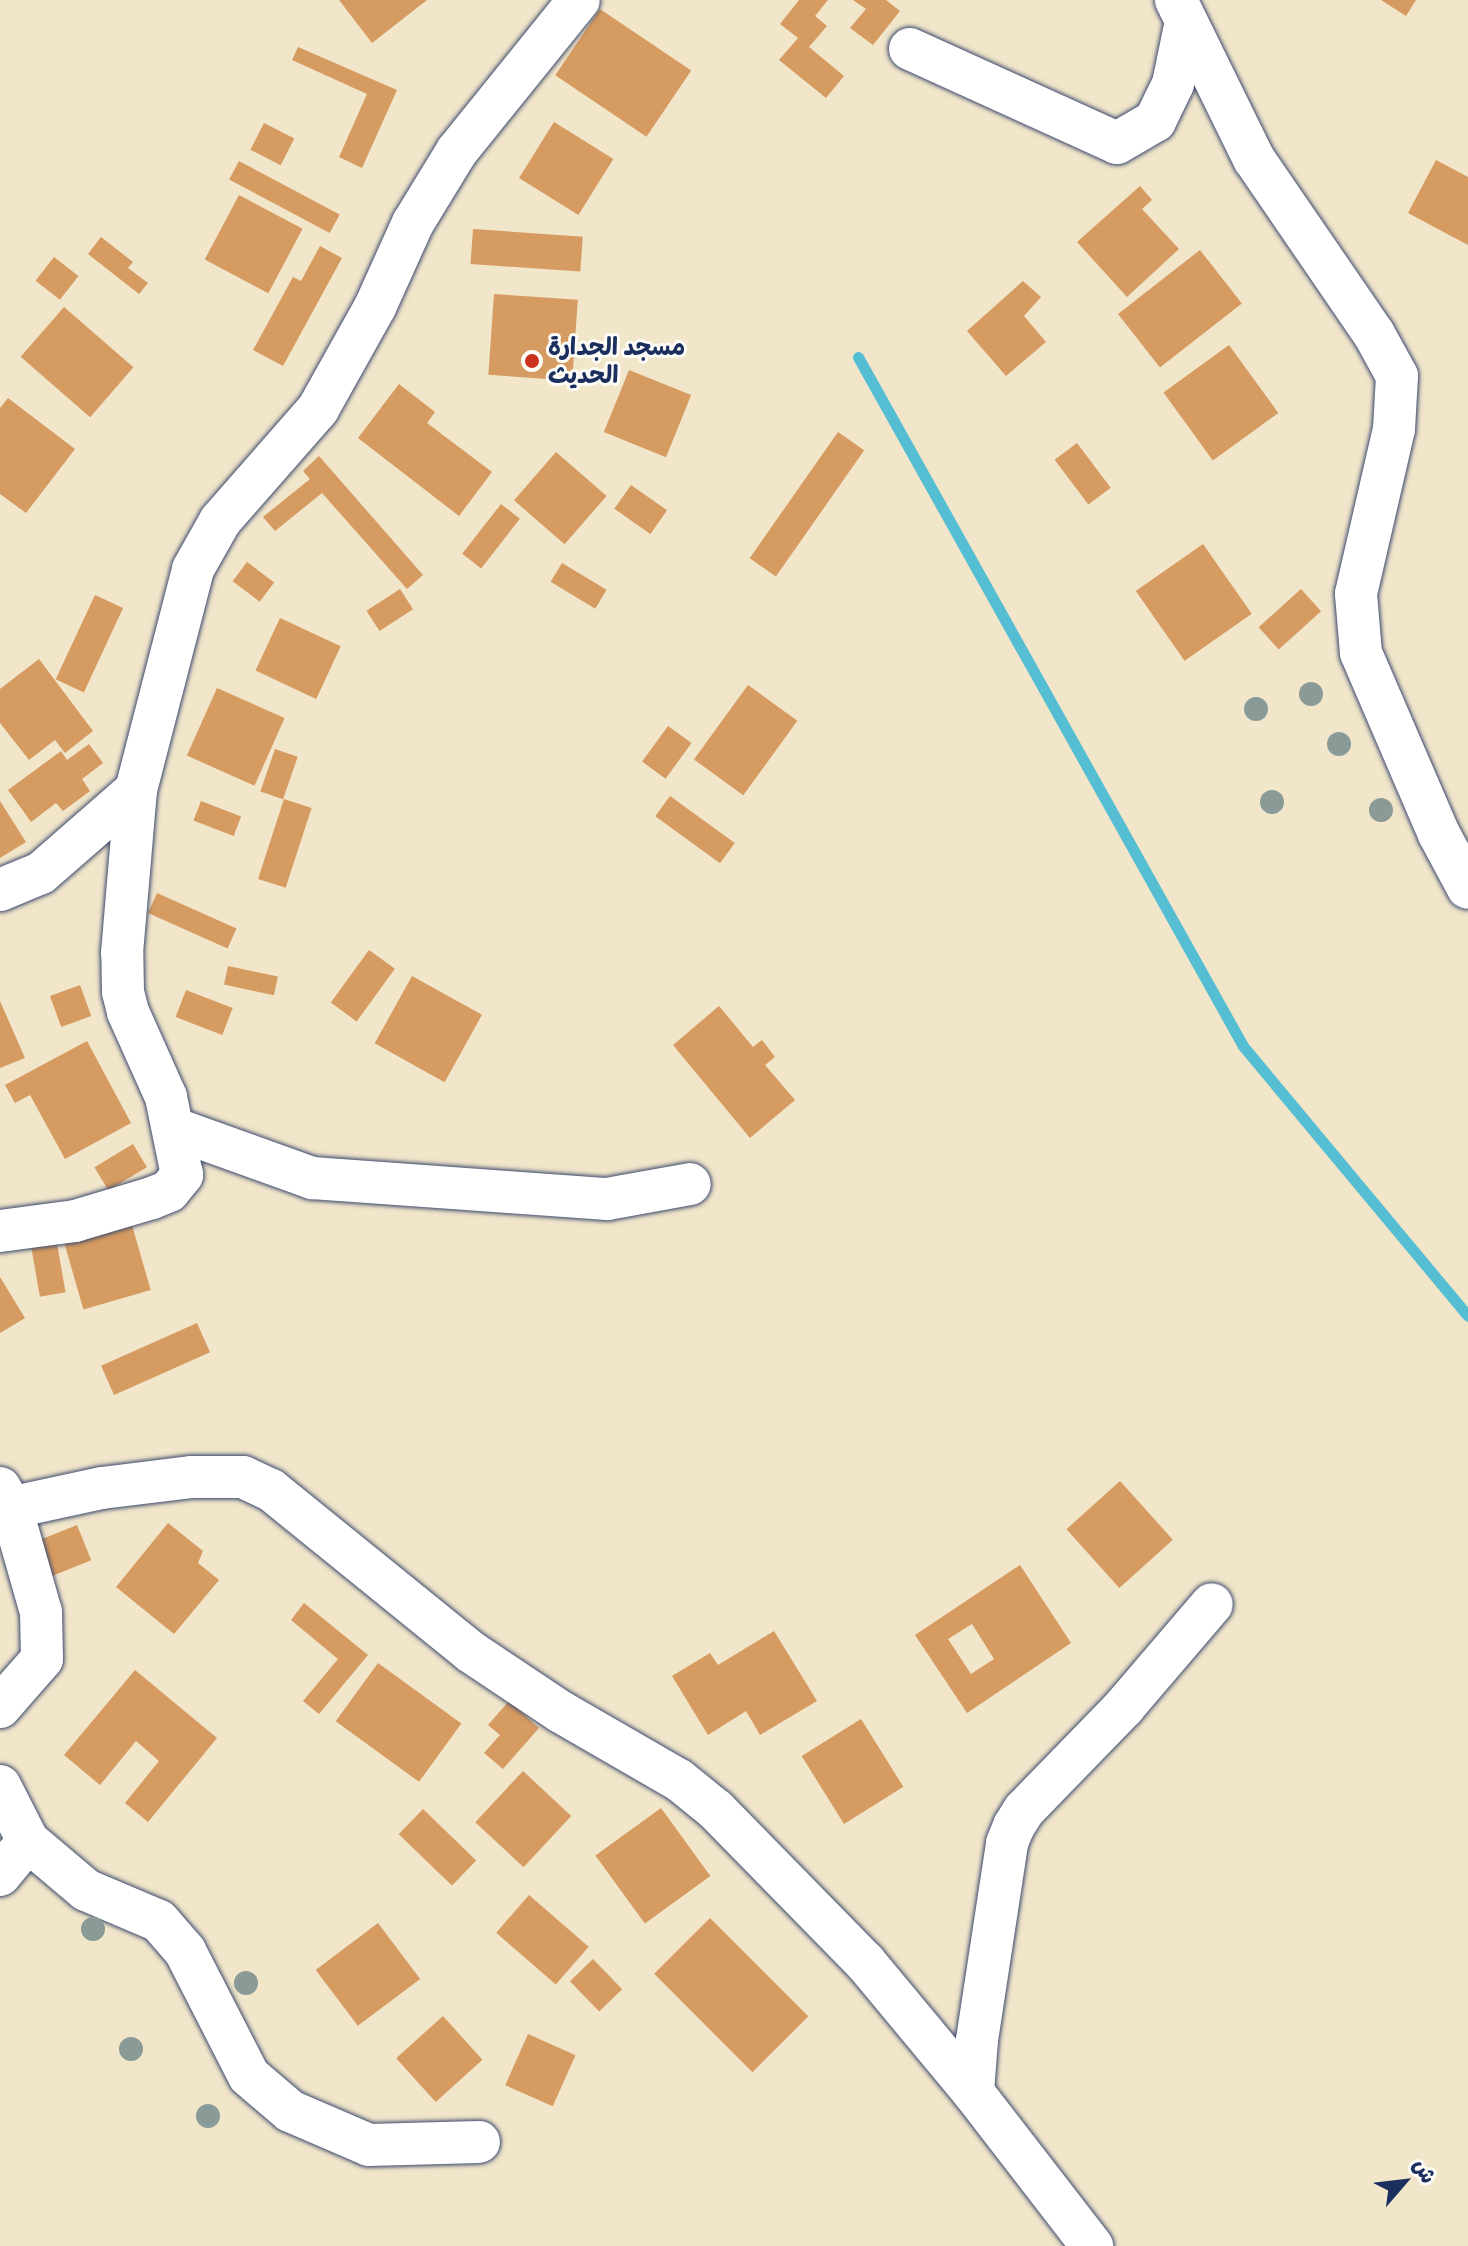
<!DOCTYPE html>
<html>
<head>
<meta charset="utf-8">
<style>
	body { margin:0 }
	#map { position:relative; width:1468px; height:2246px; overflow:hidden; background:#f1e5ca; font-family:Delius,"Playpen Sans Arabic",sans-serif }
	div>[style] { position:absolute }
	.stream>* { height:11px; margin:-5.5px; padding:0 5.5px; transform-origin:5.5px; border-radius:5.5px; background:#55bed2 }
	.building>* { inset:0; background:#d69b60; transform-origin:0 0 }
	.roads { filter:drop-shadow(0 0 2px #3b4a6e) drop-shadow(0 0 2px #3b4a6e) }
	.street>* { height:42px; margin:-21px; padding:0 21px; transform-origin:21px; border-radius:21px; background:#fff }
	.trees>* { width:24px; height:24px; margin:-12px; border-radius:50%; background:#8a9b97 }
	.dots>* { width:22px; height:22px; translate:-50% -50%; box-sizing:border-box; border:4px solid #fdfcf7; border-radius:50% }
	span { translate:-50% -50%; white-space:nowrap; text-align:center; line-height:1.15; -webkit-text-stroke:6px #fdfcf7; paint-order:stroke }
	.poi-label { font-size:24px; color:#1b2f5e; font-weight:700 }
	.left { translate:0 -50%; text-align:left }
	.north { position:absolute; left:1364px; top:2142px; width:80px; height:80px; -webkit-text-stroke:6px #fdfcf7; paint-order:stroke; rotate:62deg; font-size:22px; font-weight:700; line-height:32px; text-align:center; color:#1b2f5e }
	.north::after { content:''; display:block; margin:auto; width:28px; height:36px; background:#1b2f5e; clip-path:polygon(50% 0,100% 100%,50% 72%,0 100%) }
</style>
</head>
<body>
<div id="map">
	<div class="stream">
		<div style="left:858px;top:357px;width:789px;rotate:60.8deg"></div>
		<div style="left:1243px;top:1046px;width:351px;rotate:50.2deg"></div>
	</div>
	<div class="building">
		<div style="clip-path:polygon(339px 0,427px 0,372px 43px)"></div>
		<div style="clip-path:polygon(799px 0,828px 0,815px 16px,827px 26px,809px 47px,844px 76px,826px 98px,779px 60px,798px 38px,780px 24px)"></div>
		<div style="clip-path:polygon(853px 0,886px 0,900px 11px,873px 45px,850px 28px,866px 9px)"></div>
		<div style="clip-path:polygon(1381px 0,1416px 0,1406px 16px)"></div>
		<div style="left:600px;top:9px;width:110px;height:80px;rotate:34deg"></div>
		<div style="clip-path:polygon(298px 47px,397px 90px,362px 168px,339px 157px,367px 94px,292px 60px)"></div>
		<div style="left:554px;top:122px;width:70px;height:66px;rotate:32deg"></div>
		<div style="left:264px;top:123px;width:34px;height:30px;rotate:27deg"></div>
		<div style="clip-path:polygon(1436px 160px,1468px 177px,1468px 245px,1408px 213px)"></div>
		<div style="left:239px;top:161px;width:114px;height:21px;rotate:28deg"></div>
		<div style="clip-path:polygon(1140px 186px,1152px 200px,1142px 209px,1179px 249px,1127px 297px,1077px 242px)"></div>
		<div style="left:239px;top:195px;width:72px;height:73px;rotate:28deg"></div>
		<div style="left:473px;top:229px;width:110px;height:35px;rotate:4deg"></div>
		<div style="clip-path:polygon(101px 237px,133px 262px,128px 268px,148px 283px,139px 294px,88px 254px)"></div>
		<div style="clip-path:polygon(320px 246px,342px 258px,283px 366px,253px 350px,293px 277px,301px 281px)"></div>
		<div style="left:1200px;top:250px;width:68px;height:104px;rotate:52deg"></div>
		<div style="left:54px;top:257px;width:31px;height:30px;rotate:38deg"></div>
		<div style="clip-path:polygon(1023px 281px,1041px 297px,1024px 316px,1046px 342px,1006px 376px,967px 331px)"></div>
		<div style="left:494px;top:294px;width:84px;height:81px;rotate:4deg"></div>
		<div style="left:64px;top:307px;width:92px;height:66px;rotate:41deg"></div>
		<div style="left:1229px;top:345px;width:84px;height:81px;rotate:54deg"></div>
		<div style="left:629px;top:370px;width:67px;height:67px;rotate:22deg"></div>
		<div style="clip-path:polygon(399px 384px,435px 412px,427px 423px,492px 472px,459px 516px,358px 438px)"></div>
		<div style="clip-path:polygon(8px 398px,75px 449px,26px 513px,0 494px,0 408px)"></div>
		<div style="left:838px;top:432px;width:32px;height:154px;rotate:35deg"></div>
		<div style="left:1077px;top:443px;width:56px;height:28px;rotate:53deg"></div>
		<div style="left:556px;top:452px;width:67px;height:64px;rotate:41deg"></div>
		<div style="clip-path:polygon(319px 456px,423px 575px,407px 589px,322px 493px,275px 531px,263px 517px,310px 479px,303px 471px)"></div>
		<div style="left:631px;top:485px;width:44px;height:29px;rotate:35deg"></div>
		<div style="left:501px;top:504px;width:24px;height:63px;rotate:38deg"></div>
		<div style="left:1203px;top:544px;width:85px;height:82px;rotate:55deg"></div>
		<div style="left:247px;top:562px;width:34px;height:24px;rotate:37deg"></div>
		<div style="left:562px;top:563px;width:52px;height:22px;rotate:31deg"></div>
		<div style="left:400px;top:589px;width:24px;height:40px;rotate:57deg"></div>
		<div style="left:1301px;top:589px;width:30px;height:57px;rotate:48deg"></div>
		<div style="left:95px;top:595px;width:31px;height:93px;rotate:25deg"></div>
		<div style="left:280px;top:618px;width:67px;height:58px;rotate:25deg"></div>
		<div style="clip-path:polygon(39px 659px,93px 731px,65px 753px,55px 740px,29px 760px,0 723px,0 689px)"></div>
		<div style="left:748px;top:685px;width:61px;height:92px;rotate:36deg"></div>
		<div style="left:217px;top:688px;width:74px;height:74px;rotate:24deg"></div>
		<div style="left:668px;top:726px;width:29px;height:44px;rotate:36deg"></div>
		<div style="clip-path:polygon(89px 744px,103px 763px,82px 779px,90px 791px,63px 811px,56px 803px,31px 822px,8px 790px,61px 751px,67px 760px)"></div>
		<div style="left:275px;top:749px;width:24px;height:45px;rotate:19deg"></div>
		<div style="left:670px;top:796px;width:80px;height:25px;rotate:36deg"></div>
		<div style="left:284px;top:799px;width:29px;height:84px;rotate:18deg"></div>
		<div style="clip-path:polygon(0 801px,26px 842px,0 858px)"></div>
		<div style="left:201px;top:801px;width:43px;height:21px;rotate:21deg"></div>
		<div style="left:157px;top:893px;width:87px;height:22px;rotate:24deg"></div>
		<div style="left:369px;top:950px;width:32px;height:65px;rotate:36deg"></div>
		<div style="left:228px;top:966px;width:51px;height:19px;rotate:12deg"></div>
		<div style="left:412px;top:976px;width:80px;height:77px;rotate:29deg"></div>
		<div style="left:80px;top:985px;width:33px;height:32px;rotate:70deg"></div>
		<div style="left:186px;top:990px;width:50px;height:29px;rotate:21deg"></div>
		<div style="clip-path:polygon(0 1001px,25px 1058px,0 1068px)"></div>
		<div style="clip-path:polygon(719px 1006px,753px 1047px,762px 1040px,775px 1057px,765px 1065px,795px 1100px,750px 1138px,673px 1045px)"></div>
		<div style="clip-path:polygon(87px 1041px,131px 1123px,65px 1159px,30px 1095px,15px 1103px,5px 1085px)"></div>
		<div style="left:133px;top:1144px;width:27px;height:45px;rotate:59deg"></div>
		<div style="left:130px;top:1218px;width:75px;height:70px;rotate:74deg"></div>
		<div style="left:56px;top:1238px;width:55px;height:26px;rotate:80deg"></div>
		<div style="clip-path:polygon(0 1277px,25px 1318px,0 1333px)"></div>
		<div style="left:197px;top:1323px;width:32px;height:105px;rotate:66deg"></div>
		<div style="left:1120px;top:1481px;width:79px;height:72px;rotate:48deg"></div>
		<div style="clip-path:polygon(168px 1523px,203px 1551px,198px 1563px,219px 1580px,174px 1634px,116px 1587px)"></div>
		<div style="left:77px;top:1525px;width:38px;height:43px;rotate:68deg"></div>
		<div style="clip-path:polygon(evenodd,1020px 1565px,1071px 1643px,967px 1713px,915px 1635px,1020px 1565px,972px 1624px,994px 1659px,971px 1674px,948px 1639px,972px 1624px)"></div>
		<div style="clip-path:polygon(304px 1603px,368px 1655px,319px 1714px,303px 1701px,338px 1659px,291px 1620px)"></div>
		<div style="clip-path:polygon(774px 1631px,817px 1701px,760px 1735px,746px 1711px,708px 1735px,672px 1676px,710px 1653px,718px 1665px)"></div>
		<div style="left:378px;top:1663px;width:103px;height:72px;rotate:36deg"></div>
		<div style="clip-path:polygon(135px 1670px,217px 1738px,148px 1822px,125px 1803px,159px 1761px,136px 1741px,100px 1785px,64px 1755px)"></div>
		<div style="clip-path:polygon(509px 1701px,539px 1728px,503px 1769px,484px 1753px,500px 1735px,488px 1725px)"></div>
		<div style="left:861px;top:1719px;width:80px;height:70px;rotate:58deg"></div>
		<div style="left:523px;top:1771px;width:66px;height:70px;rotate:43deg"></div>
		<div style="left:661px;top:1808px;width:84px;height:81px;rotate:54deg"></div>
		<div style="left:423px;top:1809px;width:74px;height:35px;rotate:44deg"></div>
		<div style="left:529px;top:1895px;width:79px;height:50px;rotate:41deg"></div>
		<div style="left:710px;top:1918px;width:139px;height:79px;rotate:45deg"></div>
		<div style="left:378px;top:1923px;width:70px;height:78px;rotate:53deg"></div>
		<div style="left:593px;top:1959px;width:42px;height:32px;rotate:46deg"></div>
		<div style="left:443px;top:2016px;width:59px;height:63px;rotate:48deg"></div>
		<div style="left:528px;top:2034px;width:52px;height:56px;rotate:24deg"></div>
	</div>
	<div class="roads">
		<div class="street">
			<div style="left:1176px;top:0;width:177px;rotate:63.9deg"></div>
			<div style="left:1254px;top:159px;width:212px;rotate:55.6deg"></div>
			<div style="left:1374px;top:334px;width:48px;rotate:61.3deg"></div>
			<div style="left:1397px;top:376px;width:53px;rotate:93.2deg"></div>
			<div style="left:1394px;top:429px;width:169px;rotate:103deg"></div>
			<div style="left:1356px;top:594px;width:59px;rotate:85.2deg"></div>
			<div style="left:1361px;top:653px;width:197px;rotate:66.7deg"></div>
			<div style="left:1439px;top:834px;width:61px;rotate:61.8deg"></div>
			<div style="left:910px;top:49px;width:227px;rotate:24.4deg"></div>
			<div style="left:1117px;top:143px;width:44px;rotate:-30.1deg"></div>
			<div style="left:1155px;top:121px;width:41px;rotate:-64.1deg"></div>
			<div style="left:1173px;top:84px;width:64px;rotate:-78.3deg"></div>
			<div style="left:0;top:890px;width:44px;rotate:-22.5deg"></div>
			<div style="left:41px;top:873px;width:126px;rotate:-41.1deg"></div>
			<div style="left:176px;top:1129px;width:145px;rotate:19.8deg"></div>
			<div style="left:312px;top:1178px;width:296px;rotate:4.1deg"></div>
			<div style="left:607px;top:1199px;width:84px;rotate:-10.2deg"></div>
			<div style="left:0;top:1231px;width:76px;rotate:-7.6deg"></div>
			<div style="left:75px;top:1221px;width:80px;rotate:-16.6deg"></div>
			<div style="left:152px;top:1198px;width:18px;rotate:-22deg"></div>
			<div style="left:169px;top:1191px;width:21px;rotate:-51deg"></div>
			<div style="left:182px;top:1175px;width:80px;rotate:-101.6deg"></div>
			<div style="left:166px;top:1097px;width:93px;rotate:-114.1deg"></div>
			<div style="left:128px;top:1012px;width:21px;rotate:-104deg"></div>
			<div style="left:123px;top:992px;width:39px;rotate:-91deg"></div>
			<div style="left:122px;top:953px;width:164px;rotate:-85.1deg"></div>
			<div style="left:136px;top:790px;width:228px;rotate:-75.5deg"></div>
			<div style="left:193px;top:569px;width:55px;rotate:-60.6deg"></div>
			<div style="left:220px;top:521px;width:149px;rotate:-48.8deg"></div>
			<div style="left:318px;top:409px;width:117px;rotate:-60.8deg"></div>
			<div style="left:375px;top:307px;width:92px;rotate:-65.7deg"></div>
			<div style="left:413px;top:223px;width:84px;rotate:-58.6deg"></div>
			<div style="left:457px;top:151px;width:194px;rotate:-51.1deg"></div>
			<div style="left:0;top:1488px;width:22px;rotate:60deg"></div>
			<div style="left:11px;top:1507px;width:109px;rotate:74.1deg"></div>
			<div style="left:41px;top:1612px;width:47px;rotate:88.8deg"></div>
			<div style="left:42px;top:1659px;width:64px;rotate:131.2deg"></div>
			<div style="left:0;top:1510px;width:104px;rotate:-12.2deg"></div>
			<div style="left:102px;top:1488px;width:91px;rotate:-7deg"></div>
			<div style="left:192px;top:1477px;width:51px"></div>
			<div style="left:243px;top:1477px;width:31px;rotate:25deg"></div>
			<div style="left:271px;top:1490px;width:257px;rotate:39deg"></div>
			<div style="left:471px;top:1652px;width:108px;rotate:33.7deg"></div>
			<div style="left:561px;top:1712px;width:136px;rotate:30deg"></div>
			<div style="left:679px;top:1780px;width:48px;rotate:39deg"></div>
			<div style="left:716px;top:1810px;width:213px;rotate:45.6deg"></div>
			<div style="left:865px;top:1962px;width:169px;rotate:50.3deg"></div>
			<div style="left:973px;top:2092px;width:195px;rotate:52.3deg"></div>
			<div style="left:0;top:1786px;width:62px;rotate:63deg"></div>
			<div style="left:28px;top:1841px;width:76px;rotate:40.2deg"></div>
			<div style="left:86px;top:1890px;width:79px;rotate:23deg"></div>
			<div style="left:159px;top:1921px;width:40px;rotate:49deg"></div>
			<div style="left:185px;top:1951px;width:140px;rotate:62.9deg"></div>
			<div style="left:249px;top:2076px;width:54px;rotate:40.5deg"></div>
			<div style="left:290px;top:2111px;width:86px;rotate:23.3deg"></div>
			<div style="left:369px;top:2145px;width:110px;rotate:-1.6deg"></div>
			<div style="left:0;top:1875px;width:44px;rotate:-50.5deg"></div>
			<div style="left:973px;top:2092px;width:52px;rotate:-85.6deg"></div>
			<div style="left:977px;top:2040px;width:199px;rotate:-81.3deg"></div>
			<div style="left:1007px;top:1843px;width:18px;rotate:-68deg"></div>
			<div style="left:1014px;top:1826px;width:19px;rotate:-58deg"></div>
			<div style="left:1024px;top:1810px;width:144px;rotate:-45.8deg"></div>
			<div style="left:1124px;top:1707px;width:135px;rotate:-49.5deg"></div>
		</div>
	</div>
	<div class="trees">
		<div style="left:1311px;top:694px"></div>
		<div style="left:1256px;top:709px"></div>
		<div style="left:1339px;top:744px"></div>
		<div style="left:1272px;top:802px"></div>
		<div style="left:1381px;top:810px"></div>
		<div style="left:93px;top:1929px"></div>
		<div style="left:246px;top:1983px"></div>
		<div style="left:131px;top:2049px"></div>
		<div style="left:208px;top:2116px"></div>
	</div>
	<div class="dots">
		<div style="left:532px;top:361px;background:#c8321e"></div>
	</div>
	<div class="poi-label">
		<span class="left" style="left:548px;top:361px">مسجد الجدارة<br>الحديث</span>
	</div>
	<div class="north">ش</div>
</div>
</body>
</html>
